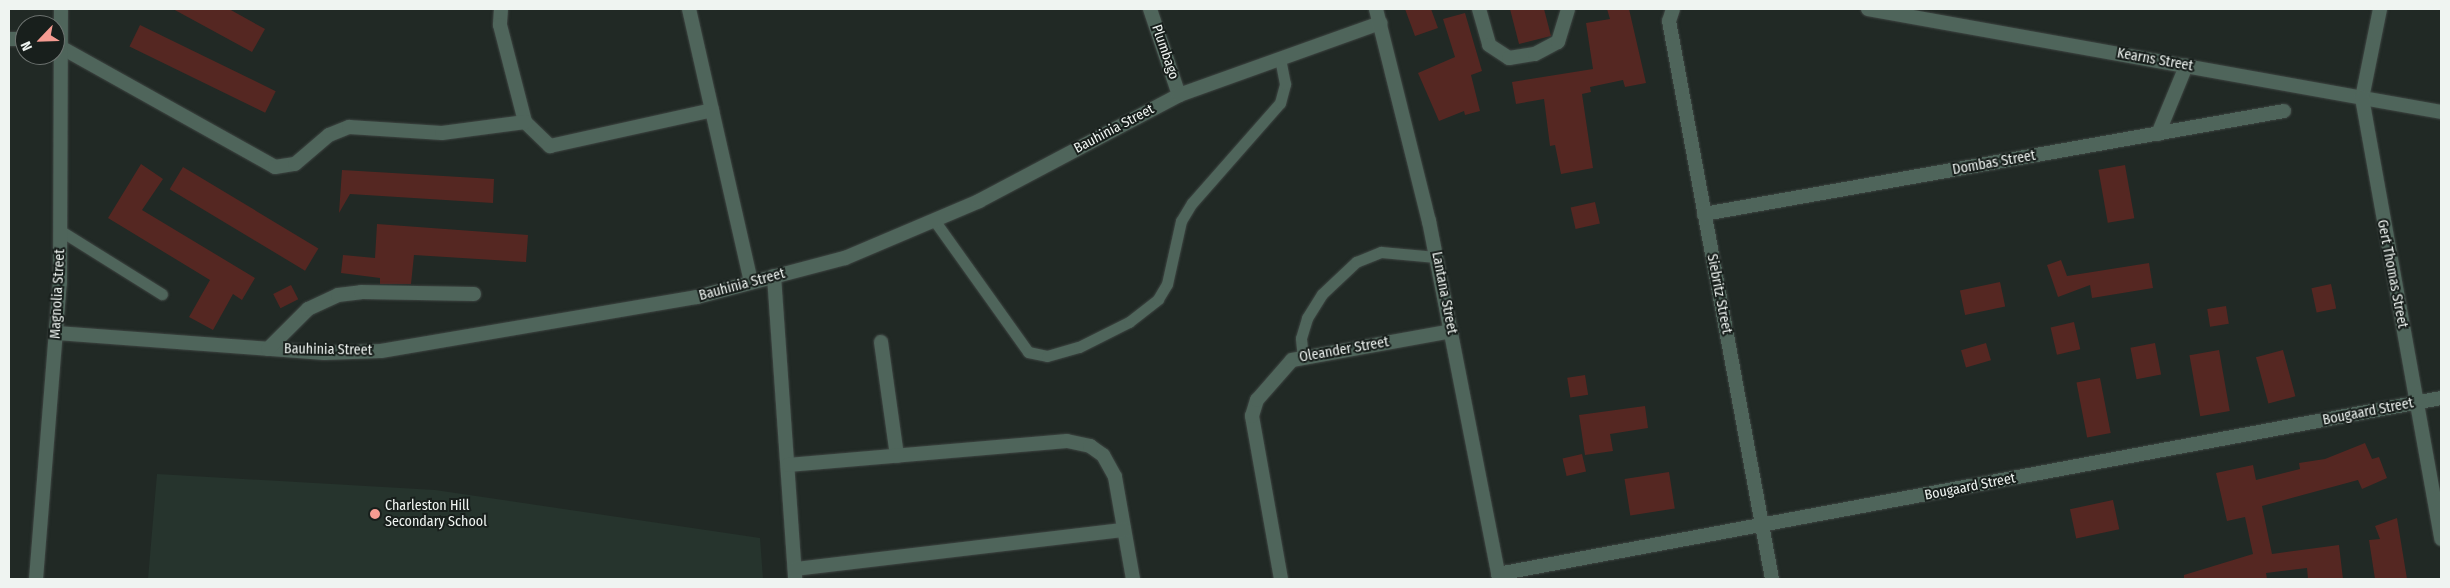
<!DOCTYPE html>
<html>
<head>
<meta charset="utf-8">
<style>
	body { margin:0 }
	#map { position:relative; width:2450px; height:588px; overflow:hidden; background:#212925; font-family:"Fira Sans Condensed",sans-serif }
	div>[style] { position:absolute }
	.built>* { inset:0; background:#26342d }
	.building>* { inset:0; background:#552722; transform-origin:0 0 }
	.roads { filter:drop-shadow(0 0 1px #3e4542) drop-shadow(0 0 1px #3e4542) }
	.service>* { height:11px; margin:-5.5px; padding:0 5.5px; transform-origin:5.5px; border-radius:5.5px; background:#4f655b }
	.minor>* { height:14px; margin:-7px; padding:0 7px; transform-origin:7px; border-radius:7px; background:#4f655b }
	.tertiary>* { height:14px; margin:-7px; padding:0 7px; transform-origin:7px; border-radius:7px; background:#4f655b }
	.dots>* { width:14px; height:14px; translate:-50% -50%; box-sizing:border-box; border:2px solid #181f1c; border-radius:50% }
	span { translate:-50% -50%; white-space:nowrap; text-align:center; line-height:1.15; -webkit-text-stroke:4px #181f1c; paint-order:stroke }
	.street-label { font-size:14px; color:#eff4f1 }
	.poi-label { font-size:14px; color:#eff4f1 }
	.left { translate:0 -50%; text-align:left }
	.frame { position:absolute; inset:0; border:10px solid #eff4f1; pointer-events:none }
	.north { position:absolute; left:15px; top:15px; width:50px; height:50px; box-sizing:border-box; background:#181f1c; border:1px solid #6e7471; border-radius:50%; rotate:246deg; font-size:14px; font-weight:700; line-height:20px; text-align:center; color:#eff4f1 }
	.north::after { content:''; display:block; margin:auto; width:18px; height:22px; background:#f59c92; clip-path:polygon(50% 0,100% 100%,50% 72%,0 100%) }
</style>
</head>
<body>
<div id="map">
	<div class="built">
		<div style="clip-path:polygon(157px 474px,435px 490px,760px 538px,763px 579px,148px 579px)"></div>
	</div>
	<div class="building">
		<div style="clip-path:polygon(173px 9px,229px 9px,265px 29px,252px 52px)"></div>
		<div style="clip-path:polygon(1405px 9px,1431px 9px,1438px 28px,1415px 36px)"></div>
		<div style="clip-path:polygon(1510px 9px,1544px 9px,1551px 36px,1519px 44px)"></div>
		<div style="clip-path:polygon(1607px 9px,1629px 9px,1646px 83px,1625px 87px,1623px 80px,1590px 87px,1591px 92px,1582px 94px,1593px 168px,1561px 174px,1555px 145px,1550px 146px,1544px 99px,1516px 104px,1512px 82px,1593px 69px,1586px 23px,1610px 19px)"></div>
		<div style="clip-path:polygon(1465px 13px,1482px 71px,1471px 75px,1480px 111px,1465px 115px,1464px 111px,1439px 121px,1418px 73px,1455px 57px,1443px 19px)"></div>
		<div style="left:140px;top:25px;width:151px;height:24px;rotate:26deg"></div>
		<div style="clip-path:polygon(141px 164px,163px 179px,142px 210px,255px 278px,242px 300px,233px 294px,213px 330px,189px 317px,210px 280px,108px 218px)"></div>
		<div style="left:2125px;top:165px;width:54px;height:27px;rotate:80deg"></div>
		<div style="left:183px;top:167px;width:158px;height:26px;rotate:31deg"></div>
		<div style="clip-path:polygon(342px 170px,494px 179px,493px 203px,350px 194px,339px 213px)"></div>
		<div style="left:1595px;top:202px;width:22px;height:25px;rotate:77deg"></div>
		<div style="clip-path:polygon(377px 224px,528px 235px,526px 262px,414px 255px,411px 284px,380px 284px,380px 278px,341px 273px,343px 255px,375px 258px)"></div>
		<div style="clip-path:polygon(2061px 260px,2067px 276px,2149px 263px,2153px 288px,2092px 298px,2090px 285px,2058px 297px,2047px 265px)"></div>
		<div style="left:2000px;top:282px;width:25px;height:41px;rotate:78deg"></div>
		<div style="left:2331px;top:284px;width:25px;height:20px;rotate:78deg"></div>
		<div style="left:291px;top:285px;width:16px;height:20px;rotate:63deg"></div>
		<div style="left:2226px;top:306px;width:18px;height:19px;rotate:81deg"></div>
		<div style="left:2074px;top:322px;width:28px;height:24px;rotate:77deg"></div>
		<div style="left:1986px;top:343px;width:18px;height:26px;rotate:74deg"></div>
		<div style="left:2155px;top:343px;width:32px;height:25px;rotate:79deg"></div>
		<div style="left:2219px;top:350px;width:62px;height:30px;rotate:80deg"></div>
		<div style="left:2283px;top:350px;width:48px;height:28px;rotate:75deg"></div>
		<div style="left:1585px;top:375px;width:20px;height:18px;rotate:81deg"></div>
		<div style="left:2100px;top:378px;width:56px;height:24px;rotate:79deg"></div>
		<div style="clip-path:polygon(1645px 406px,1648px 428px,1610px 434px,1613px 451px,1585px 455px,1579px 415px)"></div>
		<div style="clip-path:polygon(2365px 443px,2372px 459px,2379px 457px,2387px 478px,2362px 489px,2358px 480px,2262px 506px,2272px 554px,2339px 545px,2343px 579px,2308px 579px,2307px 568px,2266px 573px,2267px 579px,2184px 579px,2184px 575px,2253px 554px,2245px 517px,2227px 521px,2216px 473px,2253px 465px,2256px 480px,2300px 469px,2299px 463px,2325px 459px)"></div>
		<div style="left:1582px;top:454px;width:18px;height:20px;rotate:77deg"></div>
		<div style="left:1669px;top:472px;width:37px;height:45px;rotate:81deg"></div>
		<div style="left:2113px;top:500px;width:30px;height:44px;rotate:78deg"></div>
		<div style="clip-path:polygon(2397px 518px,2407px 579px,2375px 579px,2369px 540px,2380px 539px,2375px 526px)"></div>
	</div>
	<div class="roads">
		<div class="service">
			<div style="left:934px;top:220px;width:162px;rotate:54.5deg"></div>
			<div style="left:1028px;top:352px;width:19px;rotate:12deg"></div>
			<div style="left:1047px;top:356px;width:33px;rotate:-16deg"></div>
			<div style="left:1079px;top:347px;width:56px;rotate:-26.6deg"></div>
			<div style="left:1129px;top:322px;width:37px;rotate:-38deg"></div>
			<div style="left:1158px;top:299px;width:17px;rotate:-59deg"></div>
			<div style="left:1167px;top:284px;width:65px;rotate:-77.5deg"></div>
			<div style="left:1181px;top:221px;width:21px;rotate:-59deg"></div>
			<div style="left:1192px;top:203px;width:133px;rotate:-48.7deg"></div>
			<div style="left:1280px;top:103px;width:20px;rotate:-75deg"></div>
			<div style="left:1285px;top:84px;width:25px;rotate:-101deg"></div>
			<div style="left:61px;top:231px;width:119px;rotate:32deg"></div>
			<div style="left:1303px;top:358px;width:20px;rotate:-96deg"></div>
			<div style="left:1301px;top:338px;width:21px;rotate:-73deg"></div>
			<div style="left:1307px;top:318px;width:28px;rotate:-58deg"></div>
			<div style="left:1322px;top:294px;width:47px;rotate:-43.3deg"></div>
			<div style="left:1356px;top:262px;width:27px;rotate:-22deg"></div>
			<div style="left:1381px;top:252px;width:55px;rotate:5.2deg"></div>
		</div>
		<div class="minor">
			<div style="left:501px;top:9px;width:16px;rotate:94deg"></div>
			<div style="left:500px;top:25px;width:100px;rotate:75.5deg"></div>
			<div style="left:525px;top:122px;width:35px;rotate:44deg"></div>
			<div style="left:550px;top:146px;width:166px;rotate:-12.5deg"></div>
			<div style="left:689px;top:9px;width:280px;rotate:77.2deg"></div>
			<div style="left:1150px;top:9px;width:91px;rotate:71.4deg"></div>
			<div style="left:1479px;top:9px;width:37px;rotate:74deg"></div>
			<div style="left:1489px;top:45px;width:24px;rotate:33deg"></div>
			<div style="left:1509px;top:58px;width:26px;rotate:-9deg"></div>
			<div style="left:1535px;top:54px;width:26px;rotate:-28deg"></div>
			<div style="left:1558px;top:42px;width:34px;rotate:-73deg"></div>
			<div style="left:1673px;top:9px;width:13px;rotate:108deg"></div>
			<div style="left:1669px;top:21px;width:567px;rotate:79.54deg"></div>
			<div style="left:1868px;top:9px;width:582px;rotate:10.19deg"></div>
			<div style="left:2380px;top:9px;width:91px;rotate:101.4deg"></div>
			<div style="left:2362px;top:98px;width:448px;rotate:79.8deg"></div>
			<div style="left:9px;top:39px;width:16px"></div>
			<div style="left:55px;top:44px;width:252px;rotate:29.2deg"></div>
			<div style="left:275px;top:167px;width:20px;rotate:-9deg"></div>
			<div style="left:295px;top:164px;width:45px;rotate:-40.5deg"></div>
			<div style="left:329px;top:135px;width:22px;rotate:-22deg"></div>
			<div style="left:349px;top:127px;width:93px;rotate:3.7deg"></div>
			<div style="left:442px;top:133px;width:84px;rotate:-7.5deg"></div>
			<div style="left:2158px;top:134px;width:74px;rotate:-67.6deg"></div>
			<div style="left:1704px;top:214px;width:589px;rotate:-10.07deg"></div>
			<div style="left:774px;top:276px;width:304px;rotate:86deg"></div>
			<div style="left:57px;top:333px;width:268px;rotate:4.3deg"></div>
			<div style="left:324px;top:353px;width:57px;rotate:-2deg"></div>
			<div style="left:381px;top:351px;width:321px;rotate:-9.7deg"></div>
			<div style="left:697px;top:297px;width:153px;rotate:-14.8deg"></div>
			<div style="left:845px;top:258px;width:146px;rotate:-23deg"></div>
			<div style="left:979px;top:201px;width:226px;rotate:-27.9deg"></div>
			<div style="left:1179px;top:95px;width:214px;rotate:-19.7deg"></div>
			<div style="left:881px;top:342px;width:115px;rotate:82deg"></div>
			<div style="left:268px;top:349px;width:57px;rotate:-45deg"></div>
			<div style="left:308px;top:309px;width:33px;rotate:-25deg"></div>
			<div style="left:338px;top:295px;width:23px;rotate:-7deg"></div>
			<div style="left:361px;top:292px;width:113px;rotate:1deg"></div>
			<div style="left:788px;top:465px;width:280px;rotate:-4.9deg"></div>
			<div style="left:1067px;top:441px;width:24px;rotate:12deg"></div>
			<div style="left:1090px;top:446px;width:16px;rotate:35deg"></div>
			<div style="left:1103px;top:455px;width:25px;rotate:61deg"></div>
			<div style="left:1115px;top:477px;width:104px;rotate:80deg"></div>
			<div style="left:795px;top:569px;width:331px;rotate:-6.8deg"></div>
			<div style="left:1498px;top:574px;width:959px;rotate:-10.57deg"></div>
			<div style="left:1281px;top:579px;width:166px;rotate:-100.1deg"></div>
			<div style="left:1252px;top:416px;width:17px;rotate:-73deg"></div>
			<div style="left:1257px;top:400px;width:53px;rotate:-48.8deg"></div>
			<div style="left:1292px;top:360px;width:162px;rotate:-10.3deg"></div>
		</div>
		<div class="tertiary">
			<div style="left:1376px;top:9px;width:219px;rotate:76deg"></div>
			<div style="left:1429px;top:221px;width:365px;rotate:78.9deg"></div>
			<div style="left:36px;top:579px;width:297px;rotate:-85.4deg"></div>
			<div style="left:60px;top:283px;width:274px;rotate:-89.8deg"></div>
		</div>
	</div>
	<div class="dots">
		<div style="left:375px;top:514px;background:#f59c92"></div>
	</div>
	<div class="street-label">
		<span style="left:1165px;top:52px;rotate:71deg">Plumbago</span>
		<span style="left:2155px;top:60px;rotate:10deg">Kearns Street</span>
		<span style="left:1114px;top:129px;rotate:-28deg">Bauhinia Street</span>
		<span style="left:1994px;top:163px;rotate:-10deg">Dombas Street</span>
		<span style="left:2392px;top:274px;rotate:79deg">Gert Thomas Street</span>
		<span style="left:742px;top:285px;rotate:-15deg">Bauhinia Street</span>
		<span style="left:1444px;top:293px;rotate:79deg">Lantana Street</span>
		<span style="left:58px;top:294px;rotate:-87deg">Magnolia Street</span>
		<span style="left:1719px;top:294px;rotate:79deg">Siebritz Street</span>
		<span style="left:328px;top:350px;rotate:1deg">Bauhinia Street</span>
		<span style="left:1344px;top:350px;rotate:-10deg">Oleander Street</span>
		<span style="left:2368px;top:412px;rotate:-11deg">Bougaard Street</span>
		<span style="left:1970px;top:487px;rotate:-11deg">Bougaard Street</span>
	</div>
	<div class="poi-label">
		<span class="left" style="left:385px;top:514px">Charleston Hill<br>Secondary School</span>
	</div>
	<div class="frame"></div>
	<div class="north">N</div>
</div>
</body>
</html>
